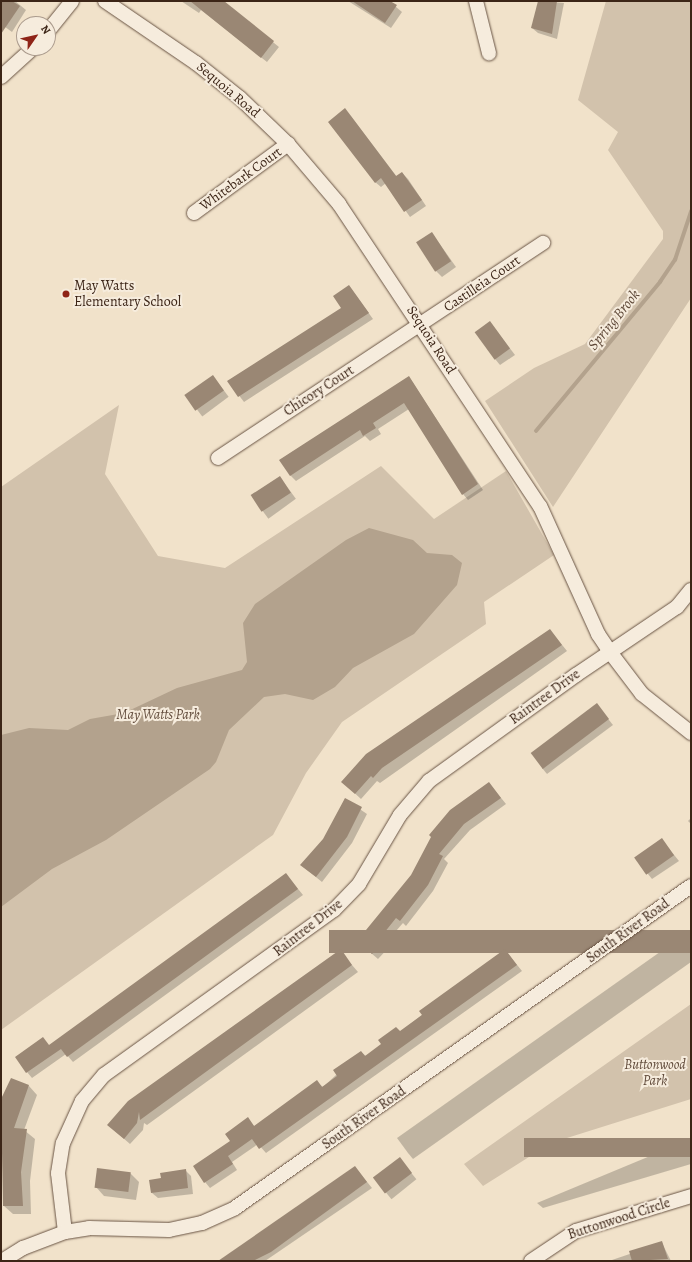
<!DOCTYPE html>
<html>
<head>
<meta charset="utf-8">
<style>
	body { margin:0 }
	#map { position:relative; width:692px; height:1262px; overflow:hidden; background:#f1e2ca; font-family:Alegreya,serif }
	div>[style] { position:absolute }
	.green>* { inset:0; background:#d2c2ac }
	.water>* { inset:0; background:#b3a28d }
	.shadow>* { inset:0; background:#0003; transform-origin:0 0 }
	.stream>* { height:3.5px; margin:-1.75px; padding:0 1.75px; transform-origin:1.75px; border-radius:1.75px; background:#b3a28d }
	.building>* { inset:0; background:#9a8774; transform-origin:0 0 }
	.roads { filter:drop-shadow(0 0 1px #695444) drop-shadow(0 0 1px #695444) }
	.minor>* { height:14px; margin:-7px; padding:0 7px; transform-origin:7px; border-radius:7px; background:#f6ecdd }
	.dots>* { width:11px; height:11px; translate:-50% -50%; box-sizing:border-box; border:2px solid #f6ecdd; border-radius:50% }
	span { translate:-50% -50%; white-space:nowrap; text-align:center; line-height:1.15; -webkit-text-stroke:4px #f6ecdd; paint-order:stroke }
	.street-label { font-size:14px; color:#3c2517 }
	.poi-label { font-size:14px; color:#3c2517 }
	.left { translate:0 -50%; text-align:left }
	.park-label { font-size:14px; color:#624c3c; font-style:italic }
	.water-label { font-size:15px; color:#604a3a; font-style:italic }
	.frame { position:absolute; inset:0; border:2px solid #3c2517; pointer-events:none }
	.north { position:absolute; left:16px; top:16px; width:40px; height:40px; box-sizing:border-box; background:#f6ecdd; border:1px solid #ac9c8e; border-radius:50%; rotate:56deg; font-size:11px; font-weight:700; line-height:16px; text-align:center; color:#3c2517 }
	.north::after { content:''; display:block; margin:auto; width:14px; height:18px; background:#8f2418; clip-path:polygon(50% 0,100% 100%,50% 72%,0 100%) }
</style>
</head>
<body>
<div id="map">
	<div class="green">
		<div style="clip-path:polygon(606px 1px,691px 1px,691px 298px,553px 507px,485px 401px,534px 368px,585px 344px,663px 239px,663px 231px,608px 150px,618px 132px,578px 100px)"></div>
		<div style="clip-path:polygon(119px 405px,105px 474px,158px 556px,225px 568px,381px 466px,434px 519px,506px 471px,554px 555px,484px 602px,486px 624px,342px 722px,306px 773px,273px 835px,1px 1030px,1px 487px)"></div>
		<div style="clip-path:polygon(691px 1004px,691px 1099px,551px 1143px,483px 1186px,464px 1164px)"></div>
	</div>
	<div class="water">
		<div style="clip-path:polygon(369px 528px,413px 540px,427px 553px,452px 555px,462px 563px,457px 585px,414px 634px,353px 668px,335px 687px,313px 700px,285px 694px,264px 697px,229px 730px,216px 762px,210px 769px,106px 840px,52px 869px,1px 907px,1px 735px,29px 728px,68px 730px,90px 719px,124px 713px,177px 688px,242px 670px,247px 662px,243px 623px,255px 604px,346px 540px)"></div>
	</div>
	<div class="shadow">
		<div style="clip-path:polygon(1px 1px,15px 1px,26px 10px,12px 32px,1px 24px)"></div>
		<div style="clip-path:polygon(181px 1px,222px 1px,279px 47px,267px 62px,201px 10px,199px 13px)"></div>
		<div style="clip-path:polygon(348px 1px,389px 1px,402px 12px,391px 28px)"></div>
		<div style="clip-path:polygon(539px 1px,564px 3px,557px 39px,538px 33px,532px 28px)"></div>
		<div style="clip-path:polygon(350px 115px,397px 177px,402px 173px,408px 179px,426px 206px,410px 217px,386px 183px,381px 187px,375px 182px)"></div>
		<div style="clip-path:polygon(432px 233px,456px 267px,442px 277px,436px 271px)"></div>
		<div style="clip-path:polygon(349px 286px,373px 319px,244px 402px,228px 381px,343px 308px)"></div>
		<div style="clip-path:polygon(490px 322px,515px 355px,500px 365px,495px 359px)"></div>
		<div style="left:213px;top:376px;width:26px;height:33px;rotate:53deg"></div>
		<div style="clip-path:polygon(409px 377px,483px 490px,468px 500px,463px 494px,409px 409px,378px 429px,381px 434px,370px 441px,365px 436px,296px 481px,291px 476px,280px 460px)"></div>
		<div style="left:280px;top:477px;width:27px;height:34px;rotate:54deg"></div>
		<div style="clip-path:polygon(550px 630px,567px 651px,380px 783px,377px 781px,361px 799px,348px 787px)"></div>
		<div style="clip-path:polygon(597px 705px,613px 725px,547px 774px,542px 768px)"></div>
		<div style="clip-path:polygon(489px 783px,506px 804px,470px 830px,444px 859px,448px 863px,433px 891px,406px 926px,403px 923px,389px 939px,393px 943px,378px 959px,364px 947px)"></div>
		<div style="clip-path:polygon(345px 799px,367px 814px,352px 843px,322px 882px,301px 865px,324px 840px)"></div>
		<div style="clip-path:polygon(691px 818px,691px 824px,688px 821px)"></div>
		<div style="clip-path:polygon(662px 840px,679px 861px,652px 879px,635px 858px)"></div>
		<div style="clip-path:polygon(286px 874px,303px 895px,73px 1062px,66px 1054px,32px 1078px,27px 1072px,16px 1057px,50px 1046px)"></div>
		<div style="clip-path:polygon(691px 930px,691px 962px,413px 1159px,408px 1153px,397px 1138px)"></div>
		<div style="clip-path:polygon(505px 950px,522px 971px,266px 1153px,258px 1144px,232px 1162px,237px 1170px,210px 1188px,205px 1182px,248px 1119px,255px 1127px,317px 1082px,323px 1087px,361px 1052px,366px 1056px,400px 1032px)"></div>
		<div style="clip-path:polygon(340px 951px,358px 972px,147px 1125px,144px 1123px,143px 1130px,130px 1144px,115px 1131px)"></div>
		<div style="clip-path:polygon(29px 1086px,37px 1095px,24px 1130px,35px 1139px,30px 1181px,31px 1214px,13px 1214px,4px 1206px,1px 1100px)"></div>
		<div style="clip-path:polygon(691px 1139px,691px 1164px,543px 1208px,537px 1203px)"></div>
		<div style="left:400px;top:1159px;width:26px;height:32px;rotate:51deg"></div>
		<div style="clip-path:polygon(355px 1167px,372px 1188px,265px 1261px,220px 1261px)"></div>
		<div style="clip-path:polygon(185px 1170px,191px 1176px,193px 1194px,158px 1198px,152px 1193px,162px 1179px)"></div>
		<div style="clip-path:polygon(130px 1173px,139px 1182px,136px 1200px,104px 1196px,96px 1187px)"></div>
		<div style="clip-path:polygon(662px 1243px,671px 1261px,609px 1261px)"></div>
	</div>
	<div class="stream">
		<div style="left:536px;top:431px;width:194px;rotate:-50.2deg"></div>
		<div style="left:660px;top:282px;width:27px;rotate:-56deg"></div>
		<div style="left:675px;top:260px;width:51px;rotate:-71.6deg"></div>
	</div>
	<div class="building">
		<div style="clip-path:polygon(1px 1px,12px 1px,20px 6px,1px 34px)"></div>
		<div style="clip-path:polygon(190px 1px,224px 1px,274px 41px,261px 58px)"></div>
		<div style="clip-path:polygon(352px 1px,390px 1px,397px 5px,385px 23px)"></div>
		<div style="clip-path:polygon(538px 1px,557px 1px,552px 34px,531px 28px)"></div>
		<div style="clip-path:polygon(345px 108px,396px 176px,402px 172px,422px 200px,404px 212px,381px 178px,375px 183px,328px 122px)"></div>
		<div style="left:432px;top:232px;width:35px;height:19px;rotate:57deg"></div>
		<div style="clip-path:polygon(349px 285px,369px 313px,238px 397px,227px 381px,341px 308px,333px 296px)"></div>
		<div style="left:490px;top:321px;width:34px;height:19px;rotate:54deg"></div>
		<div style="left:213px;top:375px;width:19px;height:35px;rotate:55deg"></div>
		<div style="clip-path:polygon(409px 376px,478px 484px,462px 495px,404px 403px,373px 423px,376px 428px,363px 436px,360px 430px,290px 476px,279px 460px)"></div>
		<div style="left:280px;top:476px;width:20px;height:35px;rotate:57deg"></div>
		<div style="clip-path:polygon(550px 629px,562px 645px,382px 768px,373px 778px,371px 776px,355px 794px,341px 782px,366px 754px)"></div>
		<div style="left:597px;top:703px;width:20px;height:83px;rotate:53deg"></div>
		<div style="clip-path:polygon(489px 782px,501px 798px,464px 824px,439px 854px,443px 856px,428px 885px,400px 921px,396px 918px,384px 933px,388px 937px,372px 954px,357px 941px,411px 875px,431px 837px,429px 835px,450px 810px)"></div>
		<div style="clip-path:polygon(345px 798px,362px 807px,347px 837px,316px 877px,300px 865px,323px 839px)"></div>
		<div style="left:662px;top:838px;width:21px;height:34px;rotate:55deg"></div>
		<div style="clip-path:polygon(286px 873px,298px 889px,67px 1057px,61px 1049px,26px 1073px,15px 1057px,43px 1037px,49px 1045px)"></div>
		<div style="left:691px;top:930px;width:23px;height:362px;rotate:90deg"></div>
		<div style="clip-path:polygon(341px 949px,352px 965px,140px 1120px,139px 1112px,137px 1123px,124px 1139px,107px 1125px,128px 1101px)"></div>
		<div style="clip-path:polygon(505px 949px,517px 965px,259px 1149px,252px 1139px,228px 1156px,233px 1164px,204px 1183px,193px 1166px,230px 1141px,225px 1134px,248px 1117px,254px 1126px,317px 1080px,322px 1087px,337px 1076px,333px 1070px,361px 1051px,365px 1056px,381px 1044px,378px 1040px,396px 1027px,400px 1031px,422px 1015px,419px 1011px)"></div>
		<div style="clip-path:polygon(11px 1078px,29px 1085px,14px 1128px,27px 1129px,21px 1172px,23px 1206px,3px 1206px,1px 1099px)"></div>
		<div style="left:691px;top:1138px;width:19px;height:167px;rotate:90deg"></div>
		<div style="left:400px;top:1157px;width:20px;height:34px;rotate:53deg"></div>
		<div style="clip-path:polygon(355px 1166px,367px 1182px,271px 1252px,253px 1261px,218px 1261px)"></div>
		<div style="left:97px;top:1168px;width:34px;height:20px;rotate:7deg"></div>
		<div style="clip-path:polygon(186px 1169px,188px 1188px,151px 1193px,149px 1180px,161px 1178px,160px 1173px)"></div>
		<div style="clip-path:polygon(662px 1241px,668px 1259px,632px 1261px,629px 1251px)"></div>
	</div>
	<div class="roads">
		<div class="minor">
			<div style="left:105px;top:1px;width:110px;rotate:34.3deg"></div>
			<div style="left:196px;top:63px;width:56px;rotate:38.5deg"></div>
			<div style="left:240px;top:98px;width:66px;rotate:43.8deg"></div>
			<div style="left:288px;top:144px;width:79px;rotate:49.6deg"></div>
			<div style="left:339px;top:204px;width:363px;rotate:56.4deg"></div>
			<div style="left:540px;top:506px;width:141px;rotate:65.6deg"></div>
			<div style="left:598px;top:634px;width:22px;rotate:56deg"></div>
			<div style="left:610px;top:652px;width:53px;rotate:52.7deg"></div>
			<div style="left:642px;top:694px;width:63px;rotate:38.5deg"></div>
			<div style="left:476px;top:1px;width:54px;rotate:76deg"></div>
			<div style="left:48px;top:31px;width:38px;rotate:-51deg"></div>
			<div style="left:1px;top:77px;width:43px;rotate:-42.2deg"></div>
			<div style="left:194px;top:213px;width:117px;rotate:-36.3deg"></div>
			<div style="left:218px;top:458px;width:390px;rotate:-33.5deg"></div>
			<div style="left:65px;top:1232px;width:59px;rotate:-96.8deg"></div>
			<div style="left:58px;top:1173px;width:30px;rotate:-81deg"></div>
			<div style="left:63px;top:1143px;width:46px;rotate:-65.7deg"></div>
			<div style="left:82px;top:1101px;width:34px;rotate:-50deg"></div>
			<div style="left:104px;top:1075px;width:283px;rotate:-35.7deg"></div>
			<div style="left:334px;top:910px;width:36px;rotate:-46deg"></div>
			<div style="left:359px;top:884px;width:80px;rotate:-59.3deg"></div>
			<div style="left:400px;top:815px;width:45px;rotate:-49.5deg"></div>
			<div style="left:429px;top:781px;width:181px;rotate:-35.8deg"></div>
			<div style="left:576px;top:675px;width:122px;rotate:-34deg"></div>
			<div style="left:677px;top:607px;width:22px;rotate:-51deg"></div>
			<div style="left:2px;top:1261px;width:25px;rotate:-32deg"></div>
			<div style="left:23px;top:1248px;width:45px;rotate:-20.9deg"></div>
			<div style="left:65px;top:1232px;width:24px;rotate:-9deg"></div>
			<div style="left:89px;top:1228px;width:80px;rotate:1.4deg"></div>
			<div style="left:169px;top:1230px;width:34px;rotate:-12deg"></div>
			<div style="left:202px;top:1223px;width:36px;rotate:-24deg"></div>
			<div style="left:235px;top:1208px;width:558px;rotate:-35.23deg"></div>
			<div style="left:531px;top:1261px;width:54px;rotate:-33.7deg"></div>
			<div style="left:576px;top:1231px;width:120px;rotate:-16.9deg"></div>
		</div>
	</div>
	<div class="dots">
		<div style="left:66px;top:294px;background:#8f2418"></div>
	</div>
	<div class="street-label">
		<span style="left:228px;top:90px;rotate:40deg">Sequoia Road</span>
		<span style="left:241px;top:179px;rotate:-36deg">Whitebark Court</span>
		<span style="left:482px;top:284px;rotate:-34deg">Castilleia Court</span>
		<span style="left:431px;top:340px;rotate:57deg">Sequoia Road</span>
		<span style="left:319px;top:391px;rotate:-33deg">Chicory Court</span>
		<span style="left:545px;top:697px;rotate:-36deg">Raintree Drive</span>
		<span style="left:308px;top:928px;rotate:-38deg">Raintree Drive</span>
		<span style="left:628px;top:931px;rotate:-36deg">South River Road</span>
		<span style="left:364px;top:1118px;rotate:-35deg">South River Road</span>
		<span style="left:619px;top:1219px;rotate:-18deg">Buttonwood Circle</span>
	</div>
	<div class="poi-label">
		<span class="left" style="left:74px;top:294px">May Watts<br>Elementary School</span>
	</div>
	<div class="park-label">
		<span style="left:158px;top:715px">May Watts Park</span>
		<span style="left:655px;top:1073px">Buttonwood<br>Park</span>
	</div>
	<div class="water-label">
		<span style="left:614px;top:320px;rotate:-51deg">Spring Brook</span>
	</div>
	<div class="frame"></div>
	<div class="north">N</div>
</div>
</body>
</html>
